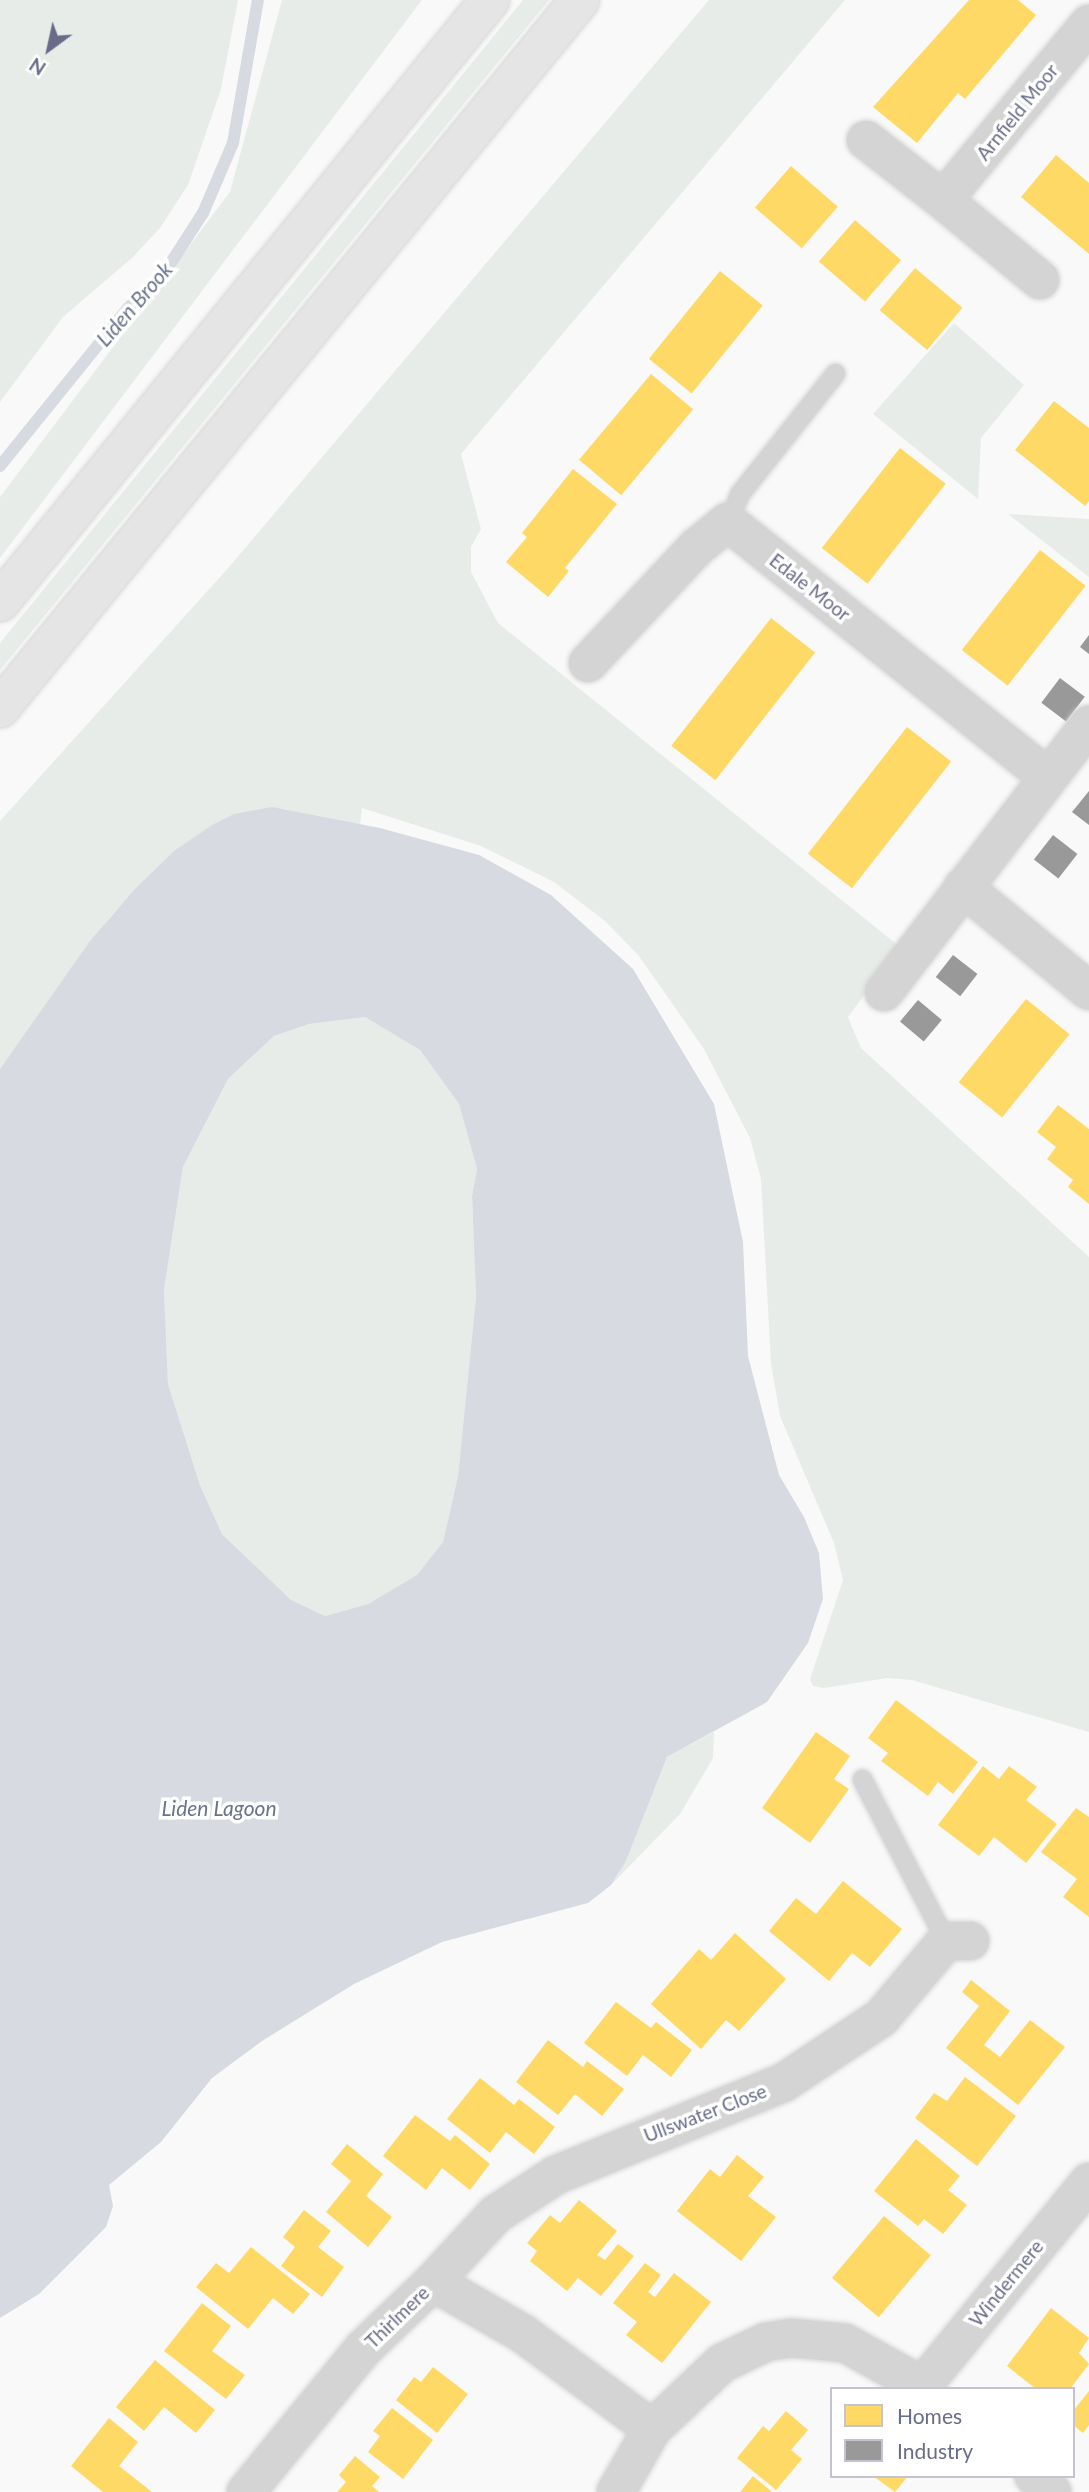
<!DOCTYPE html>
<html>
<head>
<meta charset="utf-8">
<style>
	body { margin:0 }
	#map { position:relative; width:1089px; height:2492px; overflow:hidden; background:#f9f9f9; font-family:Lato,sans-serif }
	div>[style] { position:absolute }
	.green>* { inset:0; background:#e7ece8 }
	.water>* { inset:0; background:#d7dae0 }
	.homes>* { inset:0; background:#ffd966; transform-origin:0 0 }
	.industry>* { inset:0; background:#999; transform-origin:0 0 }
	.stream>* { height:12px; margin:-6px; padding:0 6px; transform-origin:6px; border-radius:6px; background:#d7dae0 }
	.roads { filter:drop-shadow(0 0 2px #d5d5d7) drop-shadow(0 0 2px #d5d5d7) }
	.service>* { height:19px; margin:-9.5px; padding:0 9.5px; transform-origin:9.5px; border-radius:9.5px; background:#d4d4d5 }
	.minor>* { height:38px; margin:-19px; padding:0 19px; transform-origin:19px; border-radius:19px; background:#d4d4d5 }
	.trunk>* { height:38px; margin:-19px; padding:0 19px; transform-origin:19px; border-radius:19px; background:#e5e5e5 }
	span { translate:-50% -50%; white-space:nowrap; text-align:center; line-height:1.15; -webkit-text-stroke:7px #fff; paint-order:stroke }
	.street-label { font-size:19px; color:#696c89 }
	.water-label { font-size:21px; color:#6a738a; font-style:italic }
	.legend { position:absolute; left:830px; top:2387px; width:245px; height:91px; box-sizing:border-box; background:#fff; border:2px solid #c3c4d0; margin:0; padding:9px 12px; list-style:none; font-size:21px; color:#696c89 }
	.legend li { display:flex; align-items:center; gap:14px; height:35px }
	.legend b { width:35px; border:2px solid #c3c4d0 }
	.north { position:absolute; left:14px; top:14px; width:70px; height:70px; -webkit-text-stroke:5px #fff; paint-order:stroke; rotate:213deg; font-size:19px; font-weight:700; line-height:28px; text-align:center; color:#696c89 }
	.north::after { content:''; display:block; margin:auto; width:24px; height:32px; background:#696c89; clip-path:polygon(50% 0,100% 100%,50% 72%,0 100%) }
</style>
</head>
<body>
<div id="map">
	<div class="green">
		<div style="clip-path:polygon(0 0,238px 0,221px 89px,188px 185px,160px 228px,133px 257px,63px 317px,0 402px)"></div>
		<div style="clip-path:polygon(282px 0,422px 0,0 558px,0 497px,230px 192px)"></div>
		<div style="clip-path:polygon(523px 0,549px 0,0 670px,0 643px)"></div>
		<div style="clip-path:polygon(709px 0,845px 0,461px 454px,481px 529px,471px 547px,471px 572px,498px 623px,900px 947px,848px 1017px,861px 1048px,1089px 1257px,1089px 1732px,912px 1680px,887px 1678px,824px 1688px,813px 1686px,810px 1679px,843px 1580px,834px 1543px,780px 1416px,771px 1364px,761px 1179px,750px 1138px,704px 1049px,639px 956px,605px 921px,554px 882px,481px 846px,362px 808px,360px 826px,338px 822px,212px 825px,175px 850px,111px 916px,0 1069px,0 821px,229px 567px)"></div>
		<div style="clip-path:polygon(954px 323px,1024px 385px,981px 438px,978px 499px,873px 414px)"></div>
		<div style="clip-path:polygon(1008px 514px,1089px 519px,1089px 577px)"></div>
		<div style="clip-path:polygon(365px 1017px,420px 1050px,459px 1104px,477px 1169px,472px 1196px,476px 1297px,458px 1476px,443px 1542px,418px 1575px,368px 1604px,325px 1616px,291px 1600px,222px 1534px,200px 1485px,168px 1384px,164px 1290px,183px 1167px,228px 1079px,274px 1036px,309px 1024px)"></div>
		<div style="clip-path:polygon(714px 1732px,713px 1758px,680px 1814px,611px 1885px,626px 1861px,667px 1757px)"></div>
	</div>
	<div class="water">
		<div style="clip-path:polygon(evenodd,272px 807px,380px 828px,479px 855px,551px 895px,633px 969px,714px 1104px,743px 1242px,748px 1356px,779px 1475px,804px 1517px,819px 1553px,823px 1599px,808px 1643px,767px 1702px,667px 1757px,626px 1861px,611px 1885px,588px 1903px,442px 1942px,354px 1984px,262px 2041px,212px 2078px,161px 2142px,109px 2185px,113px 2206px,106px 2227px,39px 2294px,0 2318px,0 1069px,90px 941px,135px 889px,175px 850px,212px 825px,234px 814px,272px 807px,365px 1017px,420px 1050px,459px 1104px,477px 1169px,472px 1196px,476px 1297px,458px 1476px,443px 1542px,417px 1575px,368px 1604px,325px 1616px,291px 1600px,222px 1534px,200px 1485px,168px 1384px,164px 1290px,183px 1167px,228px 1079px,274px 1036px,309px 1024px,365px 1017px)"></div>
	</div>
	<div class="homes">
		<div style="clip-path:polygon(969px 0,1018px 0,1036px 15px,965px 99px,958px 93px,917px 143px,873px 107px)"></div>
		<div style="clip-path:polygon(1056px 155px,1089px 183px,1089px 254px,1021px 197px)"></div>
		<div style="left:791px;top:166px;width:62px;height:55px;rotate:41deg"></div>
		<div style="left:855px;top:220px;width:61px;height:55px;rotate:41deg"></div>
		<div style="left:915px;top:268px;width:62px;height:55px;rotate:40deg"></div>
		<div style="left:720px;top:271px;width:55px;height:113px;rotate:39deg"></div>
		<div style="left:651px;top:374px;width:55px;height:112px;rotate:40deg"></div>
		<div style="clip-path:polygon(1054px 401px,1089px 428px,1089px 501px,1085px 506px,1015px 450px)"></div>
		<div style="left:900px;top:448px;width:58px;height:127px;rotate:38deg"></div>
		<div style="clip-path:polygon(573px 469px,617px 504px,565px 568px,569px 571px,548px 597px,506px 562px,527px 537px,522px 533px)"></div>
		<div style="left:1040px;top:550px;width:58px;height:127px;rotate:38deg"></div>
		<div style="left:771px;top:618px;width:56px;height:162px;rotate:38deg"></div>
		<div style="left:907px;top:727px;width:56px;height:161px;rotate:38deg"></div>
		<div style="left:1026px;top:999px;width:56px;height:107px;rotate:39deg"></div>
		<div style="clip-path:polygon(1058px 1105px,1089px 1129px,1089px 1204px,1068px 1187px,1073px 1180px,1047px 1159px,1056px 1147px,1037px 1132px)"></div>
		<div style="clip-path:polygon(896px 1700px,978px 1762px,953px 1794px,938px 1782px,928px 1796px,881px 1761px,888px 1753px,868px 1738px)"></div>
		<div style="clip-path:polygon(816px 1732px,850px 1756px,834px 1779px,849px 1789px,810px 1843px,762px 1808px)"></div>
		<div style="clip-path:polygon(983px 1766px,999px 1779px,1009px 1766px,1037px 1787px,1026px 1800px,1057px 1824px,1026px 1863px,994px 1837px,979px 1856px,938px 1825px)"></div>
		<div style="clip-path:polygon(1076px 1808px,1089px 1817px,1089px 1917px,1063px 1897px,1077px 1879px,1041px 1852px)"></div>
		<div style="clip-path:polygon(843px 1881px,902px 1929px,870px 1967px,852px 1953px,829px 1981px,769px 1931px,796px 1898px,816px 1914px)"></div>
		<div style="clip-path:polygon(735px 1933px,786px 1979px,739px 2031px,726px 2020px,701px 2049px,651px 2004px,699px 1949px,711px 1960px)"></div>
		<div style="clip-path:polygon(971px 1980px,1010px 2011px,984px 2045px,1000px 2057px,1030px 2020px,1065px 2047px,1018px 2105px,946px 2048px,979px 2006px,962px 1992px)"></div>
		<div style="clip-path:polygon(616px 2002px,651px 2028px,656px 2022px,692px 2050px,671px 2077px,643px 2055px,627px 2076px,584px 2043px)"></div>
		<div style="clip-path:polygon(548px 2040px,583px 2067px,587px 2061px,624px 2089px,602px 2116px,575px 2094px,558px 2115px,516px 2082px)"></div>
		<div style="clip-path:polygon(965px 2077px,1016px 2116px,977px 2166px,915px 2118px,934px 2093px,947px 2101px)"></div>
		<div style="clip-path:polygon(480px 2078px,514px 2105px,519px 2099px,555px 2127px,534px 2154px,506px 2132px,490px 2153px,447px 2119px)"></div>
		<div style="clip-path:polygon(415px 2115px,450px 2141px,455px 2135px,490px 2164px,470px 2190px,442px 2168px,426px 2190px,383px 2156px)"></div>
		<div style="clip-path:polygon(916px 2139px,960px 2176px,948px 2190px,967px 2205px,943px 2234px,924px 2219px,918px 2226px,874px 2191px)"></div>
		<div style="clip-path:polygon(347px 2144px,383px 2174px,366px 2196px,392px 2217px,368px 2247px,326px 2212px,351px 2181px,331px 2164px)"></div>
		<div style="clip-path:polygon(737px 2155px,764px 2177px,748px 2196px,776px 2217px,741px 2261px,677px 2211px,710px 2169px,720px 2177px)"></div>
		<div style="clip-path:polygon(579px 2200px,617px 2231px,597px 2255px,605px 2260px,618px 2244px,634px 2256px,601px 2296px,578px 2278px,567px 2291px,530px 2261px,537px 2251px,527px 2243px,550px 2215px,560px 2223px)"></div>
		<div style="clip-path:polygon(304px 2210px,331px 2231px,318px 2247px,344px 2267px,322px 2297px,281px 2266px,295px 2247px,283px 2237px)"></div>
		<div style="left:884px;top:2216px;width:61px;height:81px;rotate:40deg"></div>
		<div style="clip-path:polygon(251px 2247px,310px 2294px,293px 2314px,273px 2298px,248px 2329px,196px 2287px,216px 2263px,229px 2273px)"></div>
		<div style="clip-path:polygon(645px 2263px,661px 2275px,648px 2292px,655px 2297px,674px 2273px,711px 2302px,662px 2363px,626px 2335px,637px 2322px,613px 2303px)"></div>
		<div style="clip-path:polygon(202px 2303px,231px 2326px,212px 2351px,245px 2375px,226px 2399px,164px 2351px)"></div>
		<div style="clip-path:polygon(1051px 2308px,1089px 2338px,1079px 2353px,1089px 2364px,1070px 2389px,1036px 2389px,1007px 2366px)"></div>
		<div style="clip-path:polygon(155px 2360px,215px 2410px,196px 2433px,164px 2407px,144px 2431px,116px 2407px)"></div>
		<div style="clip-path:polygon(433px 2367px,468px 2394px,437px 2433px,396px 2400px,414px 2377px,421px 2382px)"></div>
		<div style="clip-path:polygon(1089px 2391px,1089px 2425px,1083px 2433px,1073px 2425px,1073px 2411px)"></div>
		<div style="clip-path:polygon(392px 2408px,433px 2440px,403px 2479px,368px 2452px,380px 2436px,373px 2431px)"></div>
		<div style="clip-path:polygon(786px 2411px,808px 2430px,791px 2450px,802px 2459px,776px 2490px,737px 2458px,763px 2426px,769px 2431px)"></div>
		<div style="clip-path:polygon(109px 2418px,138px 2442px,119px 2466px,152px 2492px,103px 2492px,71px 2466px)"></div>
		<div style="clip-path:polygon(355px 2456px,380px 2477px,372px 2486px,379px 2492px,337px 2492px,346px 2482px,339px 2475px)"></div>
		<div style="clip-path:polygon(753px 2476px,772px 2492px,740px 2492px)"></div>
		<div style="clip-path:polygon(873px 2476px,908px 2476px,895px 2492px)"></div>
	</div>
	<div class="industry">
		<div style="clip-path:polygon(1089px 635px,1089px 654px,1080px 647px)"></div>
		<div style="left:1060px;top:678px;width:31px;height:31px;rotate:37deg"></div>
		<div style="clip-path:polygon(1089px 791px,1089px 825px,1072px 812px)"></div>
		<div style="left:1053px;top:835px;width:31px;height:31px;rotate:38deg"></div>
		<div style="left:953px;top:955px;width:31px;height:28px;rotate:38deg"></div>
		<div style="left:918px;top:1000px;width:31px;height:28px;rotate:40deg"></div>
	</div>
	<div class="stream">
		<div style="left:0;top:466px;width:202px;rotate:-51deg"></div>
		<div style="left:127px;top:309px;width:50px;rotate:-43.4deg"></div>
		<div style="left:163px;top:275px;width:74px;rotate:-57.2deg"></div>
		<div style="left:203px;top:213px;width:76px;rotate:-66.8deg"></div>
		<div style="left:233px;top:143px;width:145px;rotate:-80.1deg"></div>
	</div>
	<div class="roads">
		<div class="service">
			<div style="left:728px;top:522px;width:31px;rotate:-68deg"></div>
			<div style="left:740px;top:493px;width:153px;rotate:-51.6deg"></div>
			<div style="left:862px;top:1779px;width:182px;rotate:62.6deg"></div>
		</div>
		<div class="minor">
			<div style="left:866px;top:140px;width:98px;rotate:37.9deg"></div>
			<div style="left:1040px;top:280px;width:126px;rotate:-140.5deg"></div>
			<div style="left:943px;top:200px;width:229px;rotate:-50.3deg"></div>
			<div style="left:588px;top:663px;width:159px;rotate:-46.8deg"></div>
			<div style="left:697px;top:547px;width:40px;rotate:-39deg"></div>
			<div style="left:728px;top:522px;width:408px;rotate:38.6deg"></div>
			<div style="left:963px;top:887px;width:163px;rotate:39.5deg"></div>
			<div style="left:884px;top:992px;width:337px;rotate:-52.5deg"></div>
			<div style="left:433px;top:2282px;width:93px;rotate:-47.2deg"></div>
			<div style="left:496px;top:2214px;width:72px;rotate:-33deg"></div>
			<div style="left:556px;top:2175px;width:245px;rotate:-22.1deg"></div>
			<div style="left:783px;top:2083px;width:118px;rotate:-33.6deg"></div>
			<div style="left:881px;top:2018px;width:101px;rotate:-49.8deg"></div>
			<div style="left:946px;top:1941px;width:24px"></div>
			<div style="left:923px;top:2385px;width:262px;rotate:-50.7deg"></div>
			<div style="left:1034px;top:2476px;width:24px;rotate:42deg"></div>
			<div style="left:246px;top:2492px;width:185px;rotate:-50.7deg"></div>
			<div style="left:363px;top:2349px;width:97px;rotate:-43.7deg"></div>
			<div style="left:433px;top:2282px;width:103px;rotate:29.8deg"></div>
			<div style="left:522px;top:2333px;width:162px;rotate:36.4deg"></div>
			<div style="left:616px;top:2492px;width:73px;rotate:-60.3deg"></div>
			<div style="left:652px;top:2429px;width:96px;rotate:-43.3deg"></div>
			<div style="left:722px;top:2363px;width:49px;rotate:-25.5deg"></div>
			<div style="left:766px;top:2342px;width:26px;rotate:-9deg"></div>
			<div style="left:792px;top:2338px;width:53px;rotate:5.4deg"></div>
			<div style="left:845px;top:2343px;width:95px;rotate:29deg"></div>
		</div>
		<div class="trunk">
			<div style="left:0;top:602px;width:776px;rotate:-50.86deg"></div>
			<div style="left:0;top:708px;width:915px;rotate:-50.68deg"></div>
		</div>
	</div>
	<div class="street-label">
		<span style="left:1017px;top:112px;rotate:-51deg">Arnfield Moor</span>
		<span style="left:810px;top:587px;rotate:38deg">Edale Moor</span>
		<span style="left:705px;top:2113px;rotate:-21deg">Ullswater Close</span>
		<span style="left:1006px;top:2283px;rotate:-51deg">Windermere</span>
		<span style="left:397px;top:2317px;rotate:-44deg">Thirlmere</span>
	</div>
	<div class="water-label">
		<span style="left:134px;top:304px;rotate:-49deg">Liden Brook</span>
		<span style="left:219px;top:1808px">Liden Lagoon</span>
	</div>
	<ul class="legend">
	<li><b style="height:19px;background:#ffd966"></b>Homes</li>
	<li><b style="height:19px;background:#999"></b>Industry</li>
	</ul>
	<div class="north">N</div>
</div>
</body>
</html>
